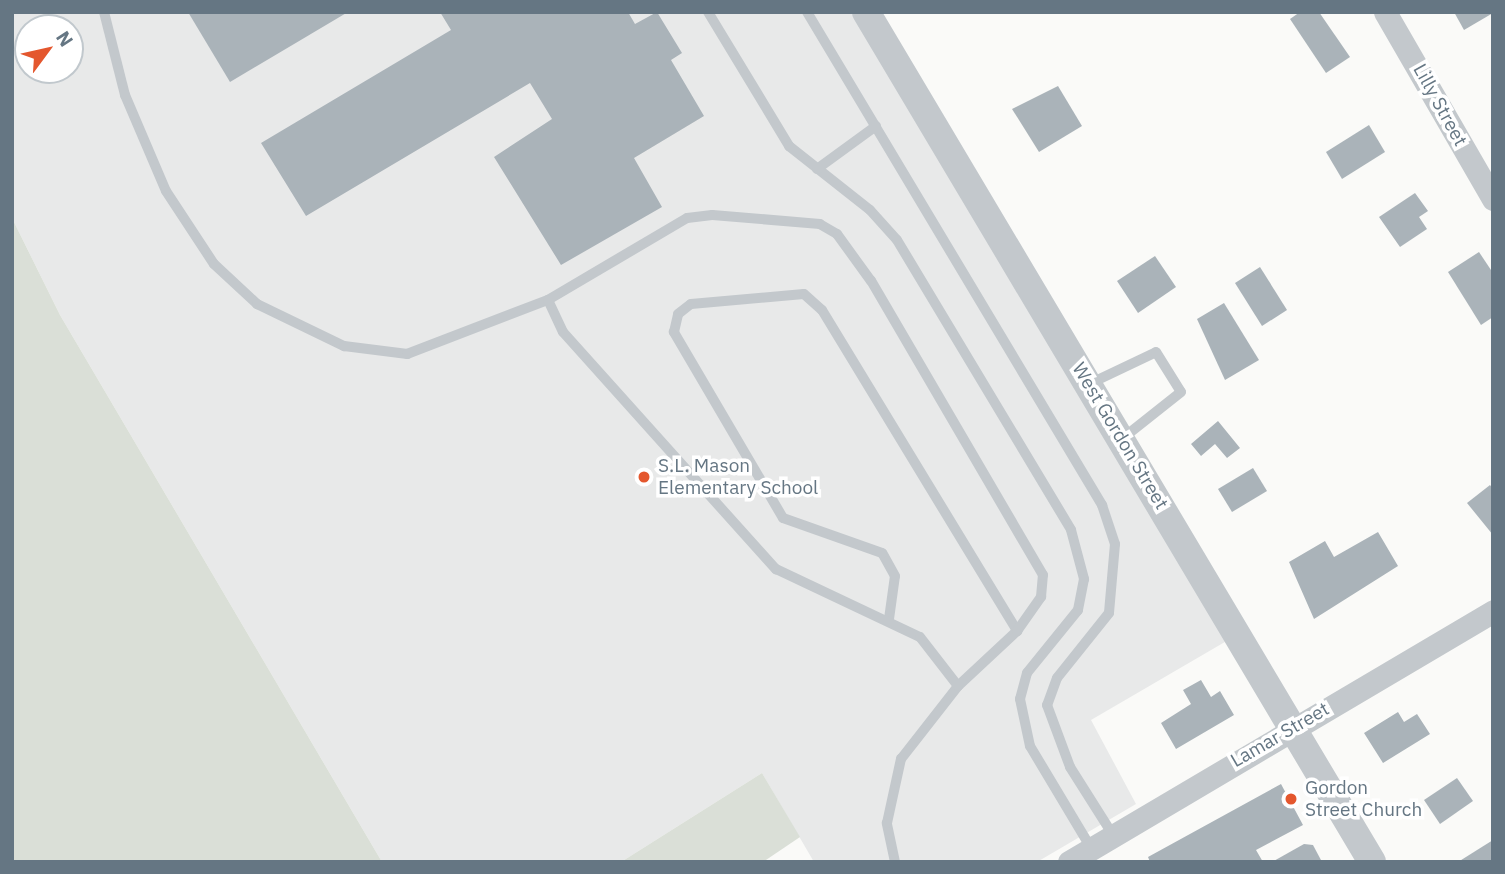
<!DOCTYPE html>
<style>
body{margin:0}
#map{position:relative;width:1505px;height:874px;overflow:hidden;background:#fafaf8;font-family:"IBM Plex Sans",sans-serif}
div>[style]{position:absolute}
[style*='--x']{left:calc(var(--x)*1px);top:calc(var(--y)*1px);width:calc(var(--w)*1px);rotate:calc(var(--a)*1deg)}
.built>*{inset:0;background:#e8e9e9}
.green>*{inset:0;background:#dadfd7}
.building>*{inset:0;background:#aab3b9}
.service>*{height:10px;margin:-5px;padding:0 5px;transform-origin:5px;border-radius:5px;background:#c3c8cc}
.minor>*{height:23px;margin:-11.5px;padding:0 11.5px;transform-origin:11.5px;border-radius:11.5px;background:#c3c8cc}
.tertiary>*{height:28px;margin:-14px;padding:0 14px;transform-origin:14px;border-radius:14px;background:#c3c8cc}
.dots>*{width:19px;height:19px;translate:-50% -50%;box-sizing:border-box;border:4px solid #fff;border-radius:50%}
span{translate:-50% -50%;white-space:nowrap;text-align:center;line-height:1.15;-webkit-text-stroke:7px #fff;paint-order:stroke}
.street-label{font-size:19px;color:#657683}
.poi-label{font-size:19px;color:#657683}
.left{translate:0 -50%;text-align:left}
.frame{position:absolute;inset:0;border:14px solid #657683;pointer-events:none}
.north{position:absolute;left:14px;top:14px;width:70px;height:70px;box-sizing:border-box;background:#fff;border:2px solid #c1c8cd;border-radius:50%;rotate:57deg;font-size:19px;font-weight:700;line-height:28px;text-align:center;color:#657683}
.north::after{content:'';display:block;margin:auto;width:24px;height:32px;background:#e4572e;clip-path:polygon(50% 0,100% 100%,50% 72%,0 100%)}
</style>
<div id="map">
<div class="built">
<i style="clip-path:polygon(evenodd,12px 12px,855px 12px,1230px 639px,1091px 720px,1136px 804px,1037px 862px,814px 862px,762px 773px,621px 862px,382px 862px,60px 315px,12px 218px,12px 12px,28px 28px,70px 28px,70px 70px,28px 70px,28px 28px)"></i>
</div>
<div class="green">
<i style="clip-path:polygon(12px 218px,60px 315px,382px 862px,12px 862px)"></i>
<i style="clip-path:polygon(762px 773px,800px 837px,763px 862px,621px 862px)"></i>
</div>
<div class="building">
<i style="clip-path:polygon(188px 12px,348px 12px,230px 82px)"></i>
<i style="clip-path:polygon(440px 12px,628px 12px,635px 24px,657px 12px,682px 53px,671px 60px,704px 116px,634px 158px,662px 207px,561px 265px,494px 157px,552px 119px,530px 83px,306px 216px,261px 143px,451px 30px)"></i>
<i style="clip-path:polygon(1300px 12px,1319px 12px,1350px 57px,1326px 73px,1290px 19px)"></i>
<i style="clip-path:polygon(1454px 12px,1493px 12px,1493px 13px,1464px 30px)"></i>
<i style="clip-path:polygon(1058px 86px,1082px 126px,1039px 152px,1012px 109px)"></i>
<i style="clip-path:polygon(1369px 125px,1385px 152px,1342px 179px,1326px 152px)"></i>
<i style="clip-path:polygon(1415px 193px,1428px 211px,1419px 217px,1427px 229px,1400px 247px,1379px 217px)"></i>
<i style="clip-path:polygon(1479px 252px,1493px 273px,1493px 317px,1481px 325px,1448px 272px)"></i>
<i style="clip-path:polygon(1155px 256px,1176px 287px,1138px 313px,1117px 281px)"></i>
<i style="clip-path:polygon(1260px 267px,1287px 310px,1262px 326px,1235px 283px)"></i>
<i style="clip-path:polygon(1224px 303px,1259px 360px,1225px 380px,1197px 319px)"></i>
<i style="clip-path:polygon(1218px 421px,1240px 448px,1227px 458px,1215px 444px,1201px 456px,1191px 444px)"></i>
<i style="clip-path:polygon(1253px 468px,1267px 491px,1232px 512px,1218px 489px)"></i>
<i style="clip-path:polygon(1490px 485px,1493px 489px,1493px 535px,1467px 503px)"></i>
<i style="clip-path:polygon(1378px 532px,1398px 566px,1314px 619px,1289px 562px,1325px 541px,1334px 557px)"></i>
<i style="clip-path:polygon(1201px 680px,1211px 697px,1220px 691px,1234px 715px,1176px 749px,1161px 723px,1191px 704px,1183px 690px)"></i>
<i style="clip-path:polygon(1398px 712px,1404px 722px,1417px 714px,1430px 734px,1383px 763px,1364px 733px)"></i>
<i style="clip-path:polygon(1457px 778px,1473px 801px,1440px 824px,1424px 800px)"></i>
<i style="clip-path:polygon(1281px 784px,1303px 825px,1256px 850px,1263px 862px,1150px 862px,1148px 857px)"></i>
<i style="clip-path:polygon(1493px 840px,1493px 862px,1458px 862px)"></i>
<i style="clip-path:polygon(1304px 844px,1313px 845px,1322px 862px,1272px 862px)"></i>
</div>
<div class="service">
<i style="--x:104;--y:12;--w:86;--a:75.8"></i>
<i style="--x:125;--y:95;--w:104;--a:66.9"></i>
<i style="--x:166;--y:191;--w:87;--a:56.7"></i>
<i style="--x:214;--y:264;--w:59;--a:42.9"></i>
<i style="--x:257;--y:304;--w:97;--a:25.8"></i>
<i style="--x:344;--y:346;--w:64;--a:7.2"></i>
<i style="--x:407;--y:354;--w:151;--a:-21"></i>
<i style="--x:708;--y:12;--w:157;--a:58.8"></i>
<i style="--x:789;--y:146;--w:103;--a:38.3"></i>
<i style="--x:870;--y:210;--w:40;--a:48"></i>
<i style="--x:897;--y:240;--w:338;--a:59"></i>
<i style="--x:1071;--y:530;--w:51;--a:75.1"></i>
<i style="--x:1084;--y:579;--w:32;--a:101"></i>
<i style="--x:1078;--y:610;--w:81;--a:129"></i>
<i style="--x:1027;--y:673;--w:27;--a:105"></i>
<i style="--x:1020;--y:699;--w:48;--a:78"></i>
<i style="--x:1030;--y:746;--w:119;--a:59.1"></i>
<i style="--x:807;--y:12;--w:575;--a:59.1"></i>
<i style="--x:1102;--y:505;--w:41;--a:71.6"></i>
<i style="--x:1115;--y:544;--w:69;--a:95"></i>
<i style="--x:1109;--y:613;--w:83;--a:128.7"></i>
<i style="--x:1057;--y:678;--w:29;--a:110"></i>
<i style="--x:1047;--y:705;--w:66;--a:69.6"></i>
<i style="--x:1070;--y:767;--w:80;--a:57.7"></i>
<i style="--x:817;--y:169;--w:73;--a:-36.1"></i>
<i style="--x:1089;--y:384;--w:74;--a:-25.5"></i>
<i style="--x:1156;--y:352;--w:47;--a:58"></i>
<i style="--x:1181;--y:392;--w:74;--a:141.6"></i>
<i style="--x:889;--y:619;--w:43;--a:-82.1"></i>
<i style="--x:895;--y:576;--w:26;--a:-119"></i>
<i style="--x:882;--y:553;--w:105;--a:-160.5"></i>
<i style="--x:783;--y:518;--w:216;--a:-120.4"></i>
<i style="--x:674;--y:332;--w:18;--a:-77"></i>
<i style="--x:678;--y:314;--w:16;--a:-38"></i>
<i style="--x:691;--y:304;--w:113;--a:-5.1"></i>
<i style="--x:804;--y:294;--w:24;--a:42"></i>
<i style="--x:822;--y:310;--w:376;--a:58.7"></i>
<i style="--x:895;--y:862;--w:40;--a:-102"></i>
<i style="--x:887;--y:823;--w:66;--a:-77.7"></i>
<i style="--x:901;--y:759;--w:93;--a:-52"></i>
<i style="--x:958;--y:686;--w:81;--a:-43"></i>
<i style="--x:1017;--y:631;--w:42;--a:-54.8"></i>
<i style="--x:1041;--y:597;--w:22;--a:-85"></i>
<i style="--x:1043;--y:575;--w:341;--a:-120.3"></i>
<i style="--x:871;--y:281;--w:58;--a:-125.9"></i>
<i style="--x:837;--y:234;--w:20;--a:-150"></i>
<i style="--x:820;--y:224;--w:108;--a:-175.2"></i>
<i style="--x:712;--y:215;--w:25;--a:173"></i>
<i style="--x:687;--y:218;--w:161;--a:149.5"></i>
<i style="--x:548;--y:300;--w:35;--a:65"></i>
<i style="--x:563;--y:332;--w:319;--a:48.1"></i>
<i style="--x:776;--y:569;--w:159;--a:25.3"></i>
<i style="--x:920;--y:637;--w:62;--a:52.2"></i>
</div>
<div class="minor">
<i style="--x:1385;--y:12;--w:216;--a:60"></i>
<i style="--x:1069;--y:862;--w:493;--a:-30.6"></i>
</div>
<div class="tertiary">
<i style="--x:866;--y:12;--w:989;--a:59.23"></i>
</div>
<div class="dots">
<i style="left:644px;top:477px;background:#e4572e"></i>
<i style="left:1291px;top:799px;background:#e4572e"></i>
</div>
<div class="street-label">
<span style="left:1440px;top:105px;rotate:61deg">Lilly Street</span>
<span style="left:1120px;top:436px;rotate:59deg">West Gordon Street</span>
<span style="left:1280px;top:735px;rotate:-30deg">Lamar Street</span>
</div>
<div class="poi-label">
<span class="left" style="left:658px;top:477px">S.L. Mason<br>Elementary School</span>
<span class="left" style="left:1305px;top:799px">Gordon<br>Street Church</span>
</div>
<div class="frame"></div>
<div class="north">N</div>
</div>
